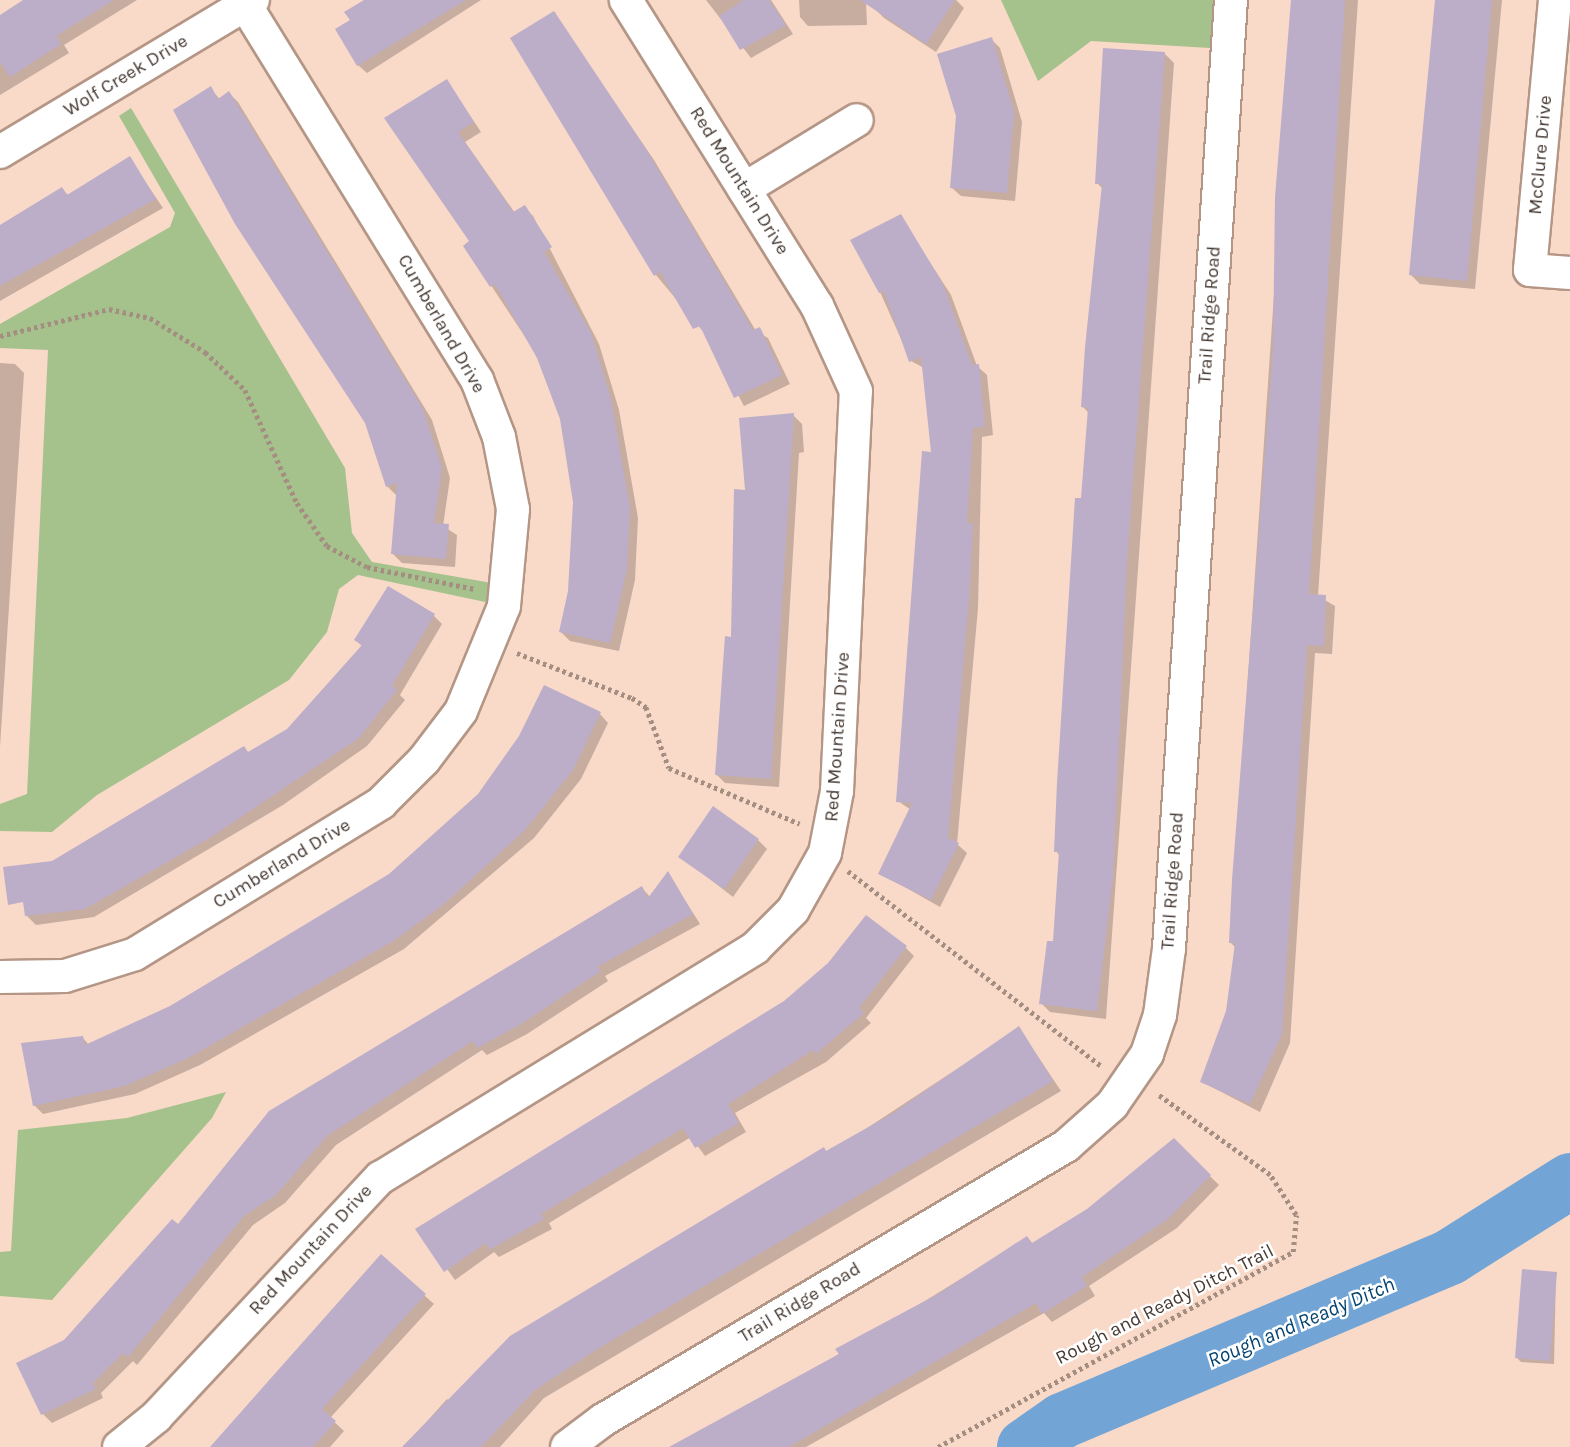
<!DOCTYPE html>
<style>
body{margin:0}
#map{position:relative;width:1570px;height:1447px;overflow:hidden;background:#f9d9c8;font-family:Karla,sans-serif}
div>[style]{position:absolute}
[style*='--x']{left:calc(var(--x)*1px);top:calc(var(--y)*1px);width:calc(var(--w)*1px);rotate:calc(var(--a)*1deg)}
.green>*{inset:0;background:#a5c28c}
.shadow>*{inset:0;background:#0003}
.river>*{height:56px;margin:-28px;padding:0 28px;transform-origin:28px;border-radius:28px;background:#72a5d5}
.building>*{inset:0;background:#bcadc9}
.path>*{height:4.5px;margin-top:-2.25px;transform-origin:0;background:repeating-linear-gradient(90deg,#a48d81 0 3.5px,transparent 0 7px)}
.roads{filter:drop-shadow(2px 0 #b49686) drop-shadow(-2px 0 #b49686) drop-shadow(0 2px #b49686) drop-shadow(0 -2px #b49686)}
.minor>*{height:32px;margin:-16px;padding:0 16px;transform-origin:16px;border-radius:16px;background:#fff}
span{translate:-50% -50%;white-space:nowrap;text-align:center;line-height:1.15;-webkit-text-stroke:5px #fff;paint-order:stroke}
.street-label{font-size:19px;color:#463a33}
.water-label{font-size:21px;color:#04436f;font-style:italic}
</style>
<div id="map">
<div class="green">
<i style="clip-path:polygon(1001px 0,1231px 0,1227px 49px,1091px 41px,1038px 81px)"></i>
<i style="clip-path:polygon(131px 108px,345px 468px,352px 533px,372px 562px,509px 586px,504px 606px,358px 575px,339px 589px,327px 632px,289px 680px,97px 795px,52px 832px,0 831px,0 804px,27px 794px,48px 350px,0 348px,0 324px,170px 227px,175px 213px,119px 116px)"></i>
<i style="clip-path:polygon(226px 1092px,212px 1118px,52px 1300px,0 1296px,0 1252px,11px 1251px,18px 1130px,127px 1118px)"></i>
</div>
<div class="shadow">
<i style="clip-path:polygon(25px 0,137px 0,64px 45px,69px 53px,0 95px,0 16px)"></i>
<i style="clip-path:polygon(368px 0,481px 0,367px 73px,358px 65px,352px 21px)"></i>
<i style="clip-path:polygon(706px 0,771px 0,793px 34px,751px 58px)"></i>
<i style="clip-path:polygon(799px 0,866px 0,867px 25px,808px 26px,800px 17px)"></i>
<i style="clip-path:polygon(881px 0,956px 0,964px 8px,936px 52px,884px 18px,875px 9px)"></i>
<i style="clip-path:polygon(1294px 0,1358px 0,1318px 596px,1335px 606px,1332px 654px,1315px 653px,1290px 1043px,1260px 1112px,1202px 1082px,1228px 1011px,1236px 948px,1230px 942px)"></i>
<i style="clip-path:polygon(1437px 0,1502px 0,1475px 289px,1420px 284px,1411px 275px)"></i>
<i style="clip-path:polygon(554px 14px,654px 160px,756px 331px,768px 338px,790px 384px,744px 406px,706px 335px,656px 275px,513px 39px)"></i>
<i style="clip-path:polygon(991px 39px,1000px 48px,1022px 122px,1015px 201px,961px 196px,952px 188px)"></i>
<i style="clip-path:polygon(1165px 54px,1174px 63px,1106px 1019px,1050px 1012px,1041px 1003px,1055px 943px,1060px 856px,1056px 851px,1089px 413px,1083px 407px,1103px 189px,1097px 183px)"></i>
<i style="clip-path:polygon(447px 81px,481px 132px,465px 142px,515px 213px,524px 207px,533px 216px,599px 344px,619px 410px,638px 518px,635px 580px,619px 651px,570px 641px,561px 632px,570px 591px,574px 502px,561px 419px,539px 358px,465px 246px,472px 242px)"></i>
<i style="clip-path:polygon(210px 89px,220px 99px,229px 93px,238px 102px,432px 420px,450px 478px,443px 526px,457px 535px,455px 567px,402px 563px,393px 554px,397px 496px,387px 486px,367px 423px)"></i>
<i style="clip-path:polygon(130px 159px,163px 208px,0 301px,0 228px,62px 189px,69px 196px)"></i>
<i style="clip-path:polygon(900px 216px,951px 295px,977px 366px,987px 375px,993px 435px,982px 437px,978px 608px,957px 844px,967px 853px,940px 907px,880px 873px,911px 810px,898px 801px,933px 454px,924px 368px,911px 361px,880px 292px)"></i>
<i style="clip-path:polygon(0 363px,15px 364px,24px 373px,0 747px)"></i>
<i style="clip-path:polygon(793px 415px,802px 424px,804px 452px,799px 453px,779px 787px,725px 783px,716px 774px,747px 492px)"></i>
<i style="clip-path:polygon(434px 616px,442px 624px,400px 695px,405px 700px,367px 746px,283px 805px,94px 917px,36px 925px,27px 916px,53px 862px,288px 730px,363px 647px,356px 640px)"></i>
<i style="clip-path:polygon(600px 714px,608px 723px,581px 779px,534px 838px,404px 949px,200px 1065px,135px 1094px,43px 1114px,34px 1105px,83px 1038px,89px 1045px,171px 1008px,390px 876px)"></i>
<i style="clip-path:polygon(758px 840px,767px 849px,733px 897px,680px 856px)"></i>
<i style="clip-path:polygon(668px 873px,700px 924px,605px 976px,608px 981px,527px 1034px,487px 1055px,482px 1050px,336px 1145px,285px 1203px,253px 1225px,137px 1365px,133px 1361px,101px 1393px,103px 1398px,52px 1423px,43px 1414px,18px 1364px,65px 1341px,178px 1226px,642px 888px,651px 898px)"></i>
<i style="clip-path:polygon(905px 947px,914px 956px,866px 1018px,871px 1023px,826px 1062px,735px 1113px,746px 1132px,705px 1156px,691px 1137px,549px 1223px,552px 1229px,499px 1257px,494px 1252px,455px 1280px,418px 1229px)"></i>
<i style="clip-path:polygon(1019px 1028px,1061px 1091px,544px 1398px,500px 1447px,404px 1447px,447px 1399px,451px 1402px)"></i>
<i style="clip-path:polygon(1174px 1141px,1219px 1185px,1177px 1228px,1089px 1286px,1095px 1296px,1052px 1322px,1044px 1313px,806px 1447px,688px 1447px,1027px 1238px,1033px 1244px,1088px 1210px)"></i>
<i style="clip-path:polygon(381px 1257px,434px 1304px,330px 1418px,344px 1431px,330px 1447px,212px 1447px)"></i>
<i style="clip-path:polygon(1556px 1273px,1554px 1364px,1521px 1362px,1517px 1358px)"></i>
</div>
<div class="river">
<i style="--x:1025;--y:1447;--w:45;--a:-35.1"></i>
<i style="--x:1062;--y:1421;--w:421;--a:-22.9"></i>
<i style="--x:1450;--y:1257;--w:142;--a:-32.3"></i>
</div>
<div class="building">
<i style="clip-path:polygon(23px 0,114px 0,56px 36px,61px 44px,10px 77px,0 62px,0 15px)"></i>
<i style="clip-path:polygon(364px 0,466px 0,357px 66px,335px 29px,350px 20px,344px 12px)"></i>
<i style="clip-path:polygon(744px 0,769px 0,786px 25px,740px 50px,719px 16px)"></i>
<i style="clip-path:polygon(860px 0,955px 0,926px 44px)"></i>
<i style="clip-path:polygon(1291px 0,1345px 0,1309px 594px,1326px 595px,1324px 646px,1307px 645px,1282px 1034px,1250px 1104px,1200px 1082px,1226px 1011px,1235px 943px,1229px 943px,1232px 880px,1273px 351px,1275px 197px)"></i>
<i style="clip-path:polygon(1435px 0,1492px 0,1467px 281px,1409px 275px)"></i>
<i style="clip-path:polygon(554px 11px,646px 149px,753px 330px,760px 327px,782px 375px,734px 398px,700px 326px,693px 329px,660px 272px,654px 276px,510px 38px)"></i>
<i style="clip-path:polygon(992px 37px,1014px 112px,1007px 193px,950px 188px,956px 116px,937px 54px)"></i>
<i style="clip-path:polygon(1103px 48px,1165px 52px,1127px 560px,1113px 876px,1097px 1011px,1039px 1004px,1047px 941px,1053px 941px,1059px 852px,1054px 852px,1057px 783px,1075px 498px,1081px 498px,1088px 408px,1081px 407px,1085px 347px,1102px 184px,1095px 184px)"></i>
<i style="clip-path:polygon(447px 79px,474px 122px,458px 132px,513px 212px,525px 205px,552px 247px,544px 252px,591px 333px,611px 399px,630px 508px,627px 570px,610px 643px,559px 632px,568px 591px,573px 502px,560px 419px,537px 358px,495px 284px,490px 287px,463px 246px,469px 241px,384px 118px)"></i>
<i style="clip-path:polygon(211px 86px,218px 99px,229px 91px,423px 409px,442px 468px,434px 523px,449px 524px,446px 559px,391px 554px,397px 483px,386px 487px,365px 423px,235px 224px,173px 110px)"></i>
<i style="clip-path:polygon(130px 156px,156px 199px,0 286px,0 225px,62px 187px,67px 195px)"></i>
<i style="clip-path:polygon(901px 214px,943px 284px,972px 365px,979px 364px,985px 427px,973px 428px,967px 523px,973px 524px,969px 599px,948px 838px,959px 843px,931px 900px,878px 874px,912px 803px,896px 802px,922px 451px,931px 452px,921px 357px,909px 362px,884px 291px,879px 293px,850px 240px)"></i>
<i style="clip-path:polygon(794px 413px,771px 779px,715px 775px,725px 636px,731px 637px,734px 489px,745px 490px,739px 418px)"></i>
<i style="clip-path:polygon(388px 586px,435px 614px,392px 686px,397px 690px,359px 738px,211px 837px,85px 909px,25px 916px,23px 902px,8px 905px,3px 867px,52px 861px,244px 746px,248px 752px,287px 729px,362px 645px,354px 640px)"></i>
<i style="clip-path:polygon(544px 685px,601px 712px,573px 770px,525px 830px,444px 904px,395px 940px,190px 1057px,125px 1086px,33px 1106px,21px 1043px,83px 1036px,85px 1045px,170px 1006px,389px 874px,478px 794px,519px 736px)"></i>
<i style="clip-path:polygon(713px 806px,759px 839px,724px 889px,678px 857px)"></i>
<i style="clip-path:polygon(668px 871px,693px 914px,597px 967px,601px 971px,518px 1026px,477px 1048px,473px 1041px,327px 1136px,276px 1195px,244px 1216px,128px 1357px,123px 1353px,93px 1383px,96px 1389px,41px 1415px,16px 1363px,64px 1340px,172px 1219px,178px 1224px,269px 1111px,642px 886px,648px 898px)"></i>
<i style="clip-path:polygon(866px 915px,907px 946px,859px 1008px,864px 1013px,816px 1054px,813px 1050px,728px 1104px,739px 1123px,695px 1148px,683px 1128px,541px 1214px,544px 1219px,489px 1250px,486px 1243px,444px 1272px,415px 1229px,784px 1001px,828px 963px)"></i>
<i style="clip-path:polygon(1019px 1026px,1053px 1081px,599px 1348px,535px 1390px,481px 1447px,402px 1447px,510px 1336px,824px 1147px,826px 1151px,895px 1112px)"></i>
<i style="clip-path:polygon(1174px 1138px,1211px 1175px,1168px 1219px,1082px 1277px,1087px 1286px,1042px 1314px,1036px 1303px,789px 1447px,669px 1447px,839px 1354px,835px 1349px,938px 1294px,1027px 1236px,1032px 1243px,1087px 1209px)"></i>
<i style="clip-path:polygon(381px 1254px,426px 1294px,322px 1409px,336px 1421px,313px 1447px,210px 1447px)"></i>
<i style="clip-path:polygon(1522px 1269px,1557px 1272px,1550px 1361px,1515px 1358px)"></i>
</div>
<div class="path">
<i style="--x:0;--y:336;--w:112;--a:-13.9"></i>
<i style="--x:109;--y:309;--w:42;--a:12.4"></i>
<i style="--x:150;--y:318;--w:65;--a:31.7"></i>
<i style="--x:205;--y:352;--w:55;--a:43.5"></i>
<i style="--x:245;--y:390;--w:124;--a:65.3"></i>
<i style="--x:297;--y:503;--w:52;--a:55.1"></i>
<i style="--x:327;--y:546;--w:45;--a:27.7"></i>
<i style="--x:367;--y:567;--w:110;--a:11.5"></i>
<i style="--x:517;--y:653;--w:123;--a:21.4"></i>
<i style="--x:632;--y:698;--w:17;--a:33"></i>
<i style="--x:646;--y:707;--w:65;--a:69.3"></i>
<i style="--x:669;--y:768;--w:142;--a:23.1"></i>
<i style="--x:848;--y:871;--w:319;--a:37.6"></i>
<i style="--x:938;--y:1447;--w:405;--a:-28.8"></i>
<i style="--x:1293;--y:1252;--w:37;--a:-85"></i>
<i style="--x:1296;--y:1215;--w:48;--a:-123"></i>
<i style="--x:1270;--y:1175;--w:139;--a:-144.4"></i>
</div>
<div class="roads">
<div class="minor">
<i style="--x:1555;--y:0;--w:271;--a:95.3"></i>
<i style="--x:1530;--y:270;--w:40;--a:4.3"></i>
<i style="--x:0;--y:152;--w:295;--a:-31"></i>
<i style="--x:744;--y:189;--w:132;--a:-31.4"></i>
<i style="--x:0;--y:977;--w:65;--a:-0.9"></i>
<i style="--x:65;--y:976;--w:73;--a:-17.4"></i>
<i style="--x:135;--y:954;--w:289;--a:-31.5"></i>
<i style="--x:381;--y:803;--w:61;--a:-45"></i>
<i style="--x:424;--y:760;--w:61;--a:-52.9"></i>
<i style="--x:461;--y:711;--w:113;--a:-67.7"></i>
<i style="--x:504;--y:606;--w:97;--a:-84.7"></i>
<i style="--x:513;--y:509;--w:73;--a:-101"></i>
<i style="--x:499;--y:437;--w:61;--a:-111.1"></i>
<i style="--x:477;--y:380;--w:441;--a:-121.7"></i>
<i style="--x:119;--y:1447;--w:48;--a:-39"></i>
<i style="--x:156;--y:1417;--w:328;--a:-46.9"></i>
<i style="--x:380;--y:1178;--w:440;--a:-31.5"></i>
<i style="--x:755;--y:948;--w:54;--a:-45"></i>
<i style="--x:793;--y:910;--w:65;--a:-60.7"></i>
<i style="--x:825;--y:853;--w:63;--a:-79"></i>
<i style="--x:837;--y:791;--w:400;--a:-87.3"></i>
<i style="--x:856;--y:391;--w:94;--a:-114.6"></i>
<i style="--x:817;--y:306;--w:361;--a:-122"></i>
<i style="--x:567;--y:1447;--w:45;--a:-36.9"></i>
<i style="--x:603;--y:1420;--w:538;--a:-30.62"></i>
<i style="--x:1066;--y:1146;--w:62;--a:-41.7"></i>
<i style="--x:1112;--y:1105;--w:62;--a:-55.5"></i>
<i style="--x:1147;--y:1054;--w:41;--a:-71.6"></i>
<i style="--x:1160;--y:1015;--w:68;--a:-82.3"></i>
<i style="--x:1169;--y:948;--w:950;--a:-86.26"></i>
</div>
</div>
<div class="street-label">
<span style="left:126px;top:76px;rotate:-31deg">Wolf Creek Drive</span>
<span style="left:1541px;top:155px;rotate:-85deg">McClure Drive</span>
<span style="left:739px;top:181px;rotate:58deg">Red Mountain Drive</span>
<span style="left:1210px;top:315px;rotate:-86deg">Trail Ridge Road</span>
<span style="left:441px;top:324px;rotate:60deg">Cumberland Drive</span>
<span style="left:838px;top:737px;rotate:-86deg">Red Mountain Drive</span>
<span style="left:282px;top:864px;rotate:-31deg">Cumberland Drive</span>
<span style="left:1173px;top:881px;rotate:-86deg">Trail Ridge Road</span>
<span style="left:311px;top:1250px;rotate:-47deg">Red Mountain Drive</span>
<span style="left:800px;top:1303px;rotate:-31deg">Trail Ridge Road</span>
<span style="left:1165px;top:1305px;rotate:-27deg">Rough and Ready Ditch Trail</span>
</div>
<div class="water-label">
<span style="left:1301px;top:1322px;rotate:-23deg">Rough and Ready Ditch</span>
</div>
</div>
